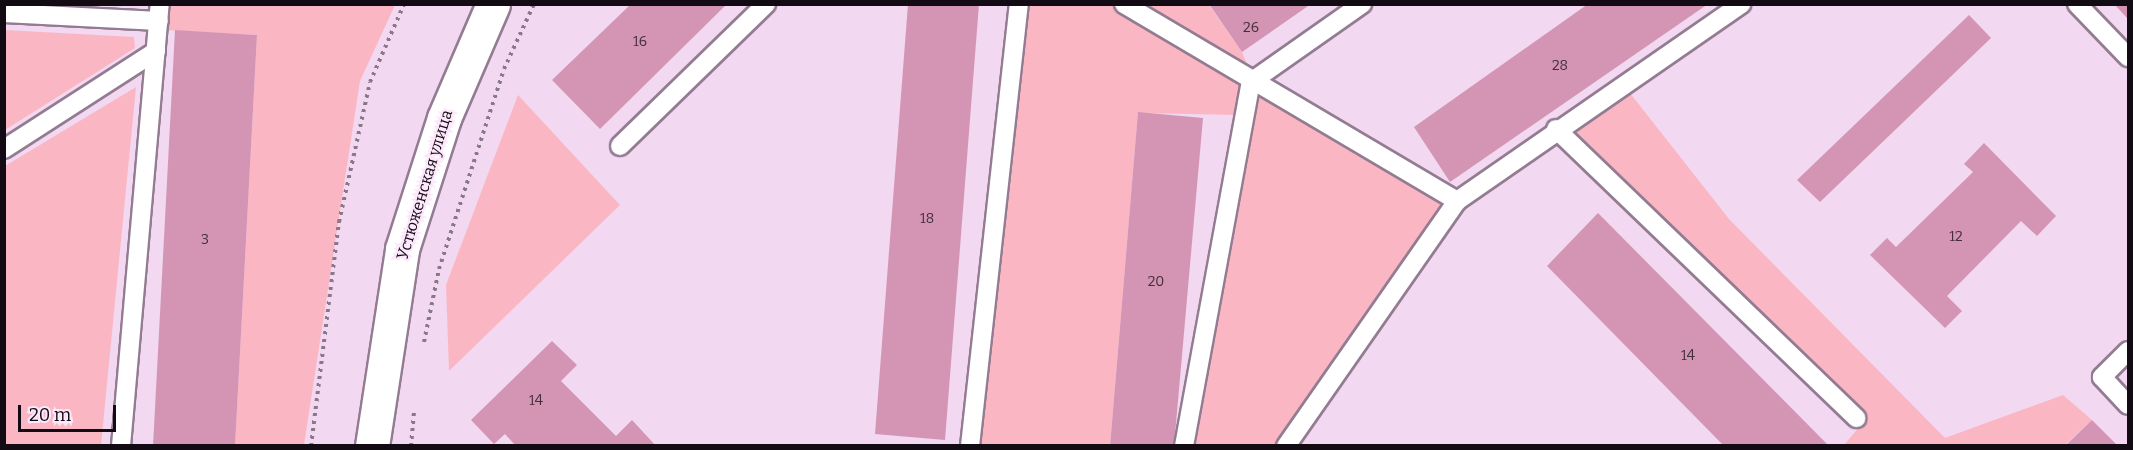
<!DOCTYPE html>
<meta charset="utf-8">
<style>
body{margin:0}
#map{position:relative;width:2133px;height:450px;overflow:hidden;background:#f2d8f0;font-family:Bitter,serif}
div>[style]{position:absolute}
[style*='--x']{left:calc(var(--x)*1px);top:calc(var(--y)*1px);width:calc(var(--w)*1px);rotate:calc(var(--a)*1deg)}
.green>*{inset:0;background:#fab7c3}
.building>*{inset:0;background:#d495b5}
.path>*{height:4px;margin-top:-2px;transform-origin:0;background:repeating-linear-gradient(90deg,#897888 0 3px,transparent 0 7.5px)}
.roads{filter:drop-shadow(2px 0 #937c92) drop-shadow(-2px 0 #937c92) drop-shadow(0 2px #937c92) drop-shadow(0 -2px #937c92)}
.service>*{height:18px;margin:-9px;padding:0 9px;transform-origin:9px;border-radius:9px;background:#fff}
.minor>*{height:33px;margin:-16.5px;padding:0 16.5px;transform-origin:16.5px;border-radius:16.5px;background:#fff}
span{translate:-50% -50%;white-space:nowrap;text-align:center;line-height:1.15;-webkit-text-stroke:4.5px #fce7fb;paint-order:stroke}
.number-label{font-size:14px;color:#432e3c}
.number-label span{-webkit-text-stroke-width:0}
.street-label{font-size:16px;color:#130b13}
.frame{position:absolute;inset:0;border:6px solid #130b13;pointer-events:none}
.scale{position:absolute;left:18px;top:405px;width:98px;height:27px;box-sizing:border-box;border:3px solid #130b13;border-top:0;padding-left:8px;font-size:18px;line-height:21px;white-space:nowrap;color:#130b13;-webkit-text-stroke:4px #fce7fb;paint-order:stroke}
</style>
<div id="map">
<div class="green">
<i style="clip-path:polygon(167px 5px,395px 5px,360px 81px,304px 445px,235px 445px,257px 35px,165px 30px)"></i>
<i style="clip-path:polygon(1025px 5px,1209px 5px,1242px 52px,1251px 75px,1240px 115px,1138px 113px,1110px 445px,979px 446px)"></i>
<i style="clip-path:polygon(5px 30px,134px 37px,135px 48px,5px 130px)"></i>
<i style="clip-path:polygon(136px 87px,101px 445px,5px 445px,5px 166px)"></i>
<i style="clip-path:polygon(1626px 88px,1729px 219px,1945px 438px,2063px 395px,2092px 420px,2065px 445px,1844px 445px,1865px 420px,1565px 129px)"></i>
<i style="clip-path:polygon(1254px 90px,1448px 202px,1278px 445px,1191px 446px)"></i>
<i style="clip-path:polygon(518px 95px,620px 205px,449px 371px,446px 285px)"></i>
</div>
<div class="building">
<i style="clip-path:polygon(631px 4px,727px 4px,600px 129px,552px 80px)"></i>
<i style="clip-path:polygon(908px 4px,979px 4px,945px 440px,875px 434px)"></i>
<i style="clip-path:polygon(1209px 4px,1311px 4px,1242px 52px)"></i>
<i style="clip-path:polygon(1588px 4px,1708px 4px,1450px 182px,1414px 127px)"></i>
<i style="clip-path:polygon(2114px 4px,2128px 4px,2128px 19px)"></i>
<i style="clip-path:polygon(1969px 15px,1991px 38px,1820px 202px,1797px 180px)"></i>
<i style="clip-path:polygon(175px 30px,257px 35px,235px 446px,153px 446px)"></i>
<i style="clip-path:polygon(1138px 112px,1203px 118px,1174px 446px,1110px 446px)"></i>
<i style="clip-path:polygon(1984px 143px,2056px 216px,2037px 236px,2021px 221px,1947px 296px,1962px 311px,1945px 328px,1870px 255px,1887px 238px,1896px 247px,1973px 172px,1964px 164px)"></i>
<i style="clip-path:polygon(1598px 213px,1829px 446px,1724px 446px,1547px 266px)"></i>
<i style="clip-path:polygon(552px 341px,577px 365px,561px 381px,616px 436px,632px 420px,656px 446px,516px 446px,505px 434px,494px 444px,471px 420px)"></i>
<i style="clip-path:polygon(2092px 420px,2118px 446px,2065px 446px)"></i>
</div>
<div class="path">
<i style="--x:424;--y:342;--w:75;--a:-78.4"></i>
<i style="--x:439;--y:269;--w:210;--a:-72"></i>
<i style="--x:504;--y:69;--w:72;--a:-65.2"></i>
<i style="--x:311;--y:446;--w:226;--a:-82.9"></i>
<i style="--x:339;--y:222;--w:143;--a:-77.5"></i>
<i style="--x:370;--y:82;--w:85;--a:-66.4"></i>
<i style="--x:411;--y:446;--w:37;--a:-85"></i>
</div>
<div class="roads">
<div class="service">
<i style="--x:1124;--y:4;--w:387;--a:30.6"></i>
<i style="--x:1457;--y:201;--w:299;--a:124.9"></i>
<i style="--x:2077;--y:4;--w:74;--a:46.1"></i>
<i style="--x:4;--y:13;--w:155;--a:3"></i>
<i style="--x:1556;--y:129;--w:417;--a:43.9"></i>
<i style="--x:620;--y:146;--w:204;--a:-44.2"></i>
<i style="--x:4;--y:149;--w:181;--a:-32.8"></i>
<i style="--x:1457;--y:201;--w:346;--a:-34.7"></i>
<i style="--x:2128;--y:351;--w:37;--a:135"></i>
<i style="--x:2102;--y:377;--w:38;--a:47"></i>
<i style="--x:121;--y:446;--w:444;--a:-85"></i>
<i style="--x:970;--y:446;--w:445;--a:-83.7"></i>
<i style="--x:1184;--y:446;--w:370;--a:-79.6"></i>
<i style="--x:1251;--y:82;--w:136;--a:-35.1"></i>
</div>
<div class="minor">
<i style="--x:372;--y:446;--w:199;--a:-81.3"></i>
<i style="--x:402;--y:249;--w:138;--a:-72.2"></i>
<i style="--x:444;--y:118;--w:124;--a:-66.7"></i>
</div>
</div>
<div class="number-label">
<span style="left:1251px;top:28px">26</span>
<span style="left:640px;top:42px">16</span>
<span style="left:1560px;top:66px">28</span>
<span style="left:927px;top:219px">18</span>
<span style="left:1956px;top:237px">12</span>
<span style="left:205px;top:240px">3</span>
<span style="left:1156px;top:282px">20</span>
<span style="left:1688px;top:356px">14</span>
<span style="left:536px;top:401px">14</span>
</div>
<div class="street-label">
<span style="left:425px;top:185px;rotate:-73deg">Устюженская улица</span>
</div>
<div class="frame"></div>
<div class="scale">20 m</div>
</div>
